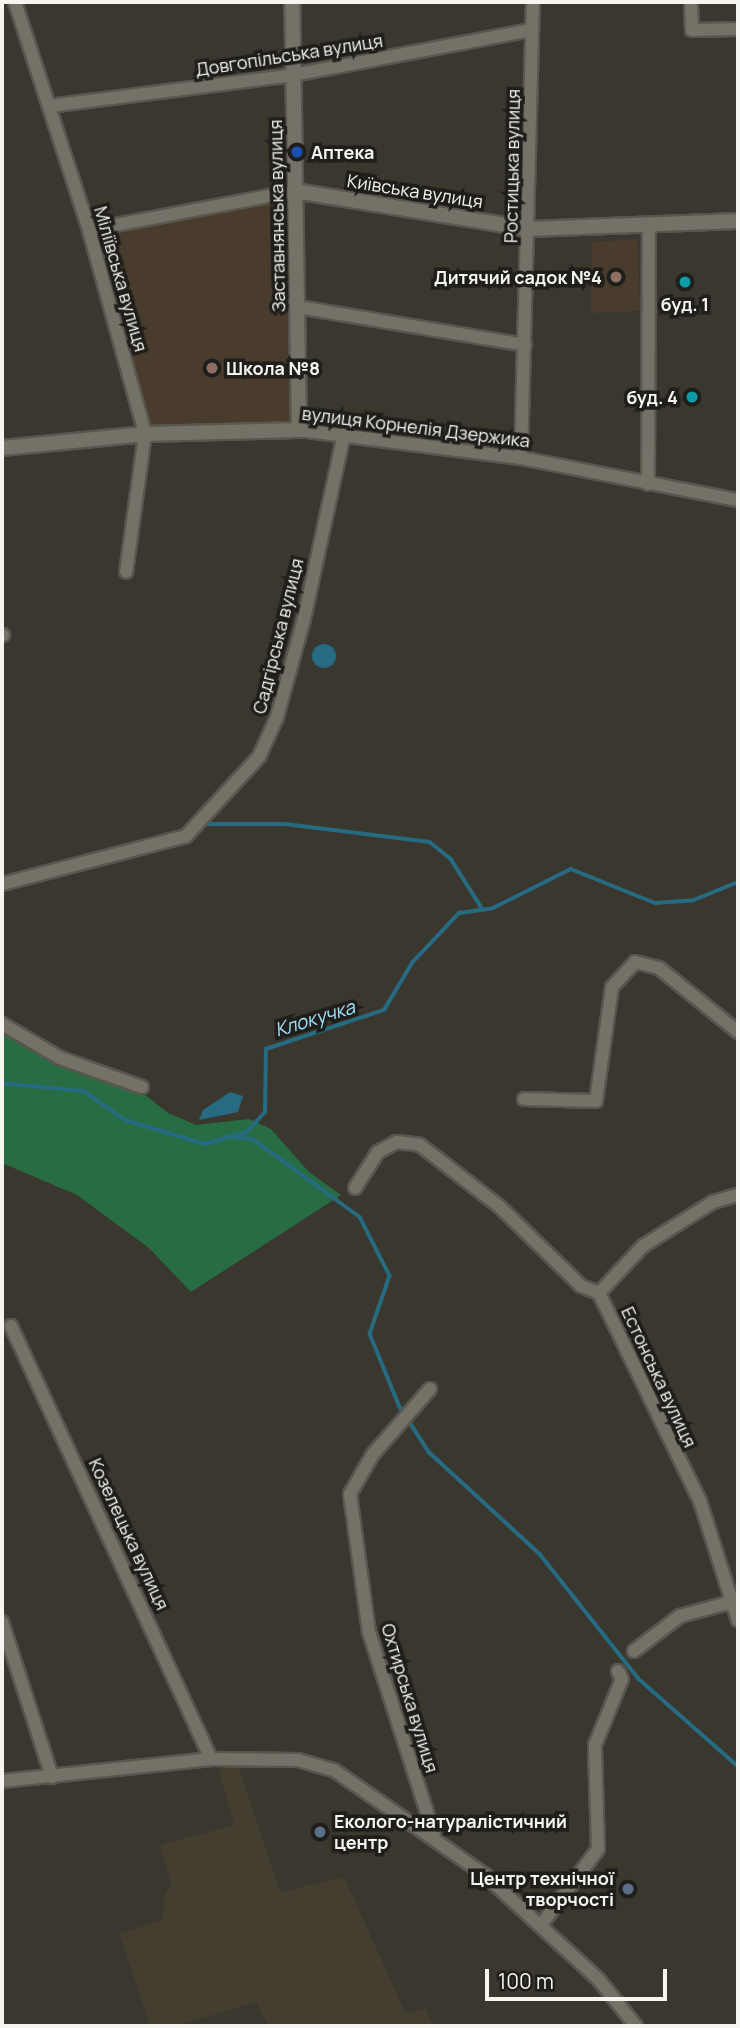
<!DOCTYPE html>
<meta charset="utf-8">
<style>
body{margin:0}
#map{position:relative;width:740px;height:2028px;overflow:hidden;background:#39372e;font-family:Manrope,sans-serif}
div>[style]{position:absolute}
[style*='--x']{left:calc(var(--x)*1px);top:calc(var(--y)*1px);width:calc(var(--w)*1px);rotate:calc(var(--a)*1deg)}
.built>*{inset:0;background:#433e2f}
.education>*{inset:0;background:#493c2d}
.forest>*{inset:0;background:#286c44}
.water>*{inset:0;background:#276b82}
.round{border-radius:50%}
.stream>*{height:3.5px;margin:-1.75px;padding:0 1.75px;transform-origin:1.75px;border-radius:1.75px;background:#276b82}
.roads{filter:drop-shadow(2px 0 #58564e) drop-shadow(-2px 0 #58564e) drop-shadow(0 2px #58564e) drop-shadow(0 -2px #58564e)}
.minor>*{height:12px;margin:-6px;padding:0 6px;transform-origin:6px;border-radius:6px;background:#747167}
.tertiary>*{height:14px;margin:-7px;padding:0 7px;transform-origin:7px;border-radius:7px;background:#747167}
.dots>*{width:19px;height:19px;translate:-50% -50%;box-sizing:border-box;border:4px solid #1f1e1a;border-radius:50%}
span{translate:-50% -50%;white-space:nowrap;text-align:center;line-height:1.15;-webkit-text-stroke:7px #1f1e1a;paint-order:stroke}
.street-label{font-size:18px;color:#f7f5ef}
.poi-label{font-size:18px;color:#f7f5ef;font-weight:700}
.left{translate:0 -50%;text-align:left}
.right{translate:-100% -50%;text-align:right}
.water-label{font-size:19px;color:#a1e3fd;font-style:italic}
.frame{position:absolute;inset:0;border:4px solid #f7f5ef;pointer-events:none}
.scale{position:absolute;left:485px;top:1969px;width:182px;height:32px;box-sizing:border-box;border:4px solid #f7f5ef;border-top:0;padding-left:9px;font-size:21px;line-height:24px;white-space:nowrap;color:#f7f5ef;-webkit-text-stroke:5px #1f1e1a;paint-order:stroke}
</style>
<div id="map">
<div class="built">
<i style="clip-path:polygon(217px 1763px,237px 1763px,280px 1892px,344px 1877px,406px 2014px,425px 2008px,433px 2026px,268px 2026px,256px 2002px,177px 2026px,150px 2026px,119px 1934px,162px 1920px,165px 1893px,172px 1887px,160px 1845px,234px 1825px)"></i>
</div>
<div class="education">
<i style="clip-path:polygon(294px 191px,297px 430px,146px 433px,90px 230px)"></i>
<i style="clip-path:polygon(638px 239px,640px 311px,591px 313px,592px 242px)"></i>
</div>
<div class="forest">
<i style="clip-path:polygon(2px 1023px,28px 1042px,145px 1086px,144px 1094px,168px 1113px,196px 1125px,249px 1119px,271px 1129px,309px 1172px,341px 1195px,191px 1292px,149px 1248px,77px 1195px,2px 1163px)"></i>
</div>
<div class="water">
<i class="round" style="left:312px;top:644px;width:24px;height:24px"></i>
<i style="clip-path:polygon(230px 1092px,243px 1096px,238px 1112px,199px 1120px,203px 1110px)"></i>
</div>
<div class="stream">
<i style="--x:208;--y:824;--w:77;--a:0"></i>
<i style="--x:285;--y:824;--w:146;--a:7.1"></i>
<i style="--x:430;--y:842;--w:27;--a:39"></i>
<i style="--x:451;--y:859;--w:58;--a:57.7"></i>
<i style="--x:2;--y:1083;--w:82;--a:5.6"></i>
<i style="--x:84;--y:1091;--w:50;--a:35.3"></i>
<i style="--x:125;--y:1120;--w:84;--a:16.7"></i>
<i style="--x:205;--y:1144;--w:44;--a:-15.9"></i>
<i style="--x:247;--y:1132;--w:27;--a:-48"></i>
<i style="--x:265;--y:1112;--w:63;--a:-89.1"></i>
<i style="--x:266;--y:1049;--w:124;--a:-18.3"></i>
<i style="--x:384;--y:1010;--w:55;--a:-59.2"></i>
<i style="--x:412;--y:963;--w:69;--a:-46.8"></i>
<i style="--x:459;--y:913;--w:34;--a:-8"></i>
<i style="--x:493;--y:908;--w:87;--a:-26.6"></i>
<i style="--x:571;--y:869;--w:91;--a:22"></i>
<i style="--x:655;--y:903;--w:39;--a:-4"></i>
<i style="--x:694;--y:900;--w:48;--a:-22.2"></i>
<i style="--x:227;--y:1136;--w:27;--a:8"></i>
<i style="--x:254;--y:1140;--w:131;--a:36"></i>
<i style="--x:360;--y:1217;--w:66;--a:63"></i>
<i style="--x:390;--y:1276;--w:61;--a:109"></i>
<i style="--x:370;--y:1334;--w:79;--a:67.7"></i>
<i style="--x:400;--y:1407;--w:54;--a:57.2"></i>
<i style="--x:429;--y:1452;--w:151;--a:42.6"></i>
<i style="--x:540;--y:1554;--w:159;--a:51.6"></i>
<i style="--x:639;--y:1679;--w:132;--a:41.3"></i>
</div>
<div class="roads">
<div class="minor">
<i style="--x:15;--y:2;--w:240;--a:72"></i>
<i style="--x:89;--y:230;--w:212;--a:74.6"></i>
<i style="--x:145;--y:434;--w:139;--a:97.8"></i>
<i style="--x:691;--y:2;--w:28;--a:88"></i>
<i style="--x:692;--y:30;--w:46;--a:-1.2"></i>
<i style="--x:49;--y:106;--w:246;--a:-7.2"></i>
<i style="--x:293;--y:75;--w:243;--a:-10.7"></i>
<i style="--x:89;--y:230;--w:210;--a:-10.7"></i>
<i style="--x:298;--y:307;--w:230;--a:9.5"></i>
<i style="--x:299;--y:430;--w:224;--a:7.2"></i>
<i style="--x:521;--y:458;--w:221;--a:11"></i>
<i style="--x:521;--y:458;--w:456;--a:-88.5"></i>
<i style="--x:648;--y:484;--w:259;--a:-89.8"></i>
<i style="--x:2;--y:635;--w:1;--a:0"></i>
<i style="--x:2;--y:884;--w:190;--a:-14.6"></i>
<i style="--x:186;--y:836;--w:108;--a:-47.3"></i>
<i style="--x:259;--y:757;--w:44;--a:-65.8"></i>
<i style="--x:277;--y:717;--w:102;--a:-74.6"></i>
<i style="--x:304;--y:619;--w:189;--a:-77.8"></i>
<i style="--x:2;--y:1024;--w:67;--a:30.4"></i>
<i style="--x:60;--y:1058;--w:87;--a:19.5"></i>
<i style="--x:524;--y:1099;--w:72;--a:1.6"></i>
<i style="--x:596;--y:1101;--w:115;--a:-82"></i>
<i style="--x:612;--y:987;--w:34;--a:-47"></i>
<i style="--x:635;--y:962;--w:25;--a:14"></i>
<i style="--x:659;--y:968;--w:102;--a:39"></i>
<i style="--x:355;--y:1188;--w:43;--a:-57.4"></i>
<i style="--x:378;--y:1152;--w:21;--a:-28"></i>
<i style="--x:397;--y:1142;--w:23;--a:7"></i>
<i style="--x:420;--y:1145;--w:100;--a:37.7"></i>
<i style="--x:499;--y:1206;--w:115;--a:44.3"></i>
<i style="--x:581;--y:1286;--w:19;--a:21"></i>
<i style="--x:599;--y:1293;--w:231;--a:64.1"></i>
<i style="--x:700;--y:1501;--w:125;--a:72.3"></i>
<i style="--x:599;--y:1293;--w:64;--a:-46.9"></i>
<i style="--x:643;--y:1246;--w:83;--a:-32.2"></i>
<i style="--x:713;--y:1202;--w:26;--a:-16"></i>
<i style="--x:11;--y:1326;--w:477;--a:65.2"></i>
<i style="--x:430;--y:1389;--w:86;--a:131.2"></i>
<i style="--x:373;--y:1454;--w:46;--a:119.9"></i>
<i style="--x:350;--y:1494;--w:139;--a:82.2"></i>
<i style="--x:369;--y:1632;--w:212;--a:72.2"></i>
<i style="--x:2;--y:1622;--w:163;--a:72.1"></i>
<i style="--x:634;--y:1651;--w:58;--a:-37.3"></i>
<i style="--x:680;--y:1616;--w:50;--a:-15.2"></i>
<i style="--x:2;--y:1781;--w:210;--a:-6"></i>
<i style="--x:211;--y:1759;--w:87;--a:0.7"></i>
<i style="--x:298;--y:1760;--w:37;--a:16"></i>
<i style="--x:334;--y:1770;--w:184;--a:34.8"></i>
<i style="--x:485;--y:1875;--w:155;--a:42.6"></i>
<i style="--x:599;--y:1980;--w:59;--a:51.2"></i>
<i style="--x:541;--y:1925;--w:95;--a:-53.1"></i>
<i style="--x:598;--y:1849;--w:104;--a:-91.7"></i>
<i style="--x:595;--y:1745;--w:71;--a:-67.8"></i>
<i style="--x:622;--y:1679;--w:9;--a:-117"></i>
</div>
<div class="tertiary">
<i style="--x:295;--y:191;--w:237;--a:9.2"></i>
<i style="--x:529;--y:229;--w:209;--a:-2.2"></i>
<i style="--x:2;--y:448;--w:144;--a:-5.6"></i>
<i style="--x:145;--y:434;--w:154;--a:-1.5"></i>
<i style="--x:299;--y:430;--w:428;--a:-90.9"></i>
</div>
</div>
<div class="dots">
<i style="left:297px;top:152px;background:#1a4fb4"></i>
<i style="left:616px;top:277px;background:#8d6e63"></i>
<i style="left:685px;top:282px;background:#0f9aa8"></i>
<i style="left:212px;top:368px;background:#8d6e63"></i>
<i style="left:692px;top:397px;background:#0f9aa8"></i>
<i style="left:320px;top:1832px;background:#5c6f8a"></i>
<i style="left:628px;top:1889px;background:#5c6f8a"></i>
</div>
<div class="street-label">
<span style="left:289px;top:55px;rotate:-9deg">Довгопільська вулиця</span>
<span style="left:512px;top:166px;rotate:-89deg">Ростицька вулиця</span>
<span style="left:415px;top:191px;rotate:9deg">Київська вулиця</span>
<span style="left:277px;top:216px;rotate:-91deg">Заставнянська вулиця</span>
<span style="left:121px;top:279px;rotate:74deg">Міліївська вулиця</span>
<span style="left:416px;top:427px;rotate:7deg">вулиця Корнелія Дзержика</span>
<span style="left:278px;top:636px;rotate:-76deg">Садгірська вулиця</span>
<span style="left:659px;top:1377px;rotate:65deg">Естонська вулиця</span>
<span style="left:129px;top:1534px;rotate:65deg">Козелецька вулиця</span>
<span style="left:410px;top:1698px;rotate:73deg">Охтирська вулиця</span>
</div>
<div class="poi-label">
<span class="left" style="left:311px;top:152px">Аптека</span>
<span class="right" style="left:602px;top:277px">Дитячий садок №4</span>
<span style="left:685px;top:304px">буд. 1</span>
<span class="left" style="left:226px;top:368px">Школа №8</span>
<span class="right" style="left:678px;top:397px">буд. 4</span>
<span class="left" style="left:334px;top:1832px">Еколого-натуралістичний<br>центр</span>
<span class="right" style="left:614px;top:1889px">Центр технічної<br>творчості</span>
</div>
<div class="water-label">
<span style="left:315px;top:1019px;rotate:-17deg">Клокучка</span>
</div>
<div class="frame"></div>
<div class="scale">100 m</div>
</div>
